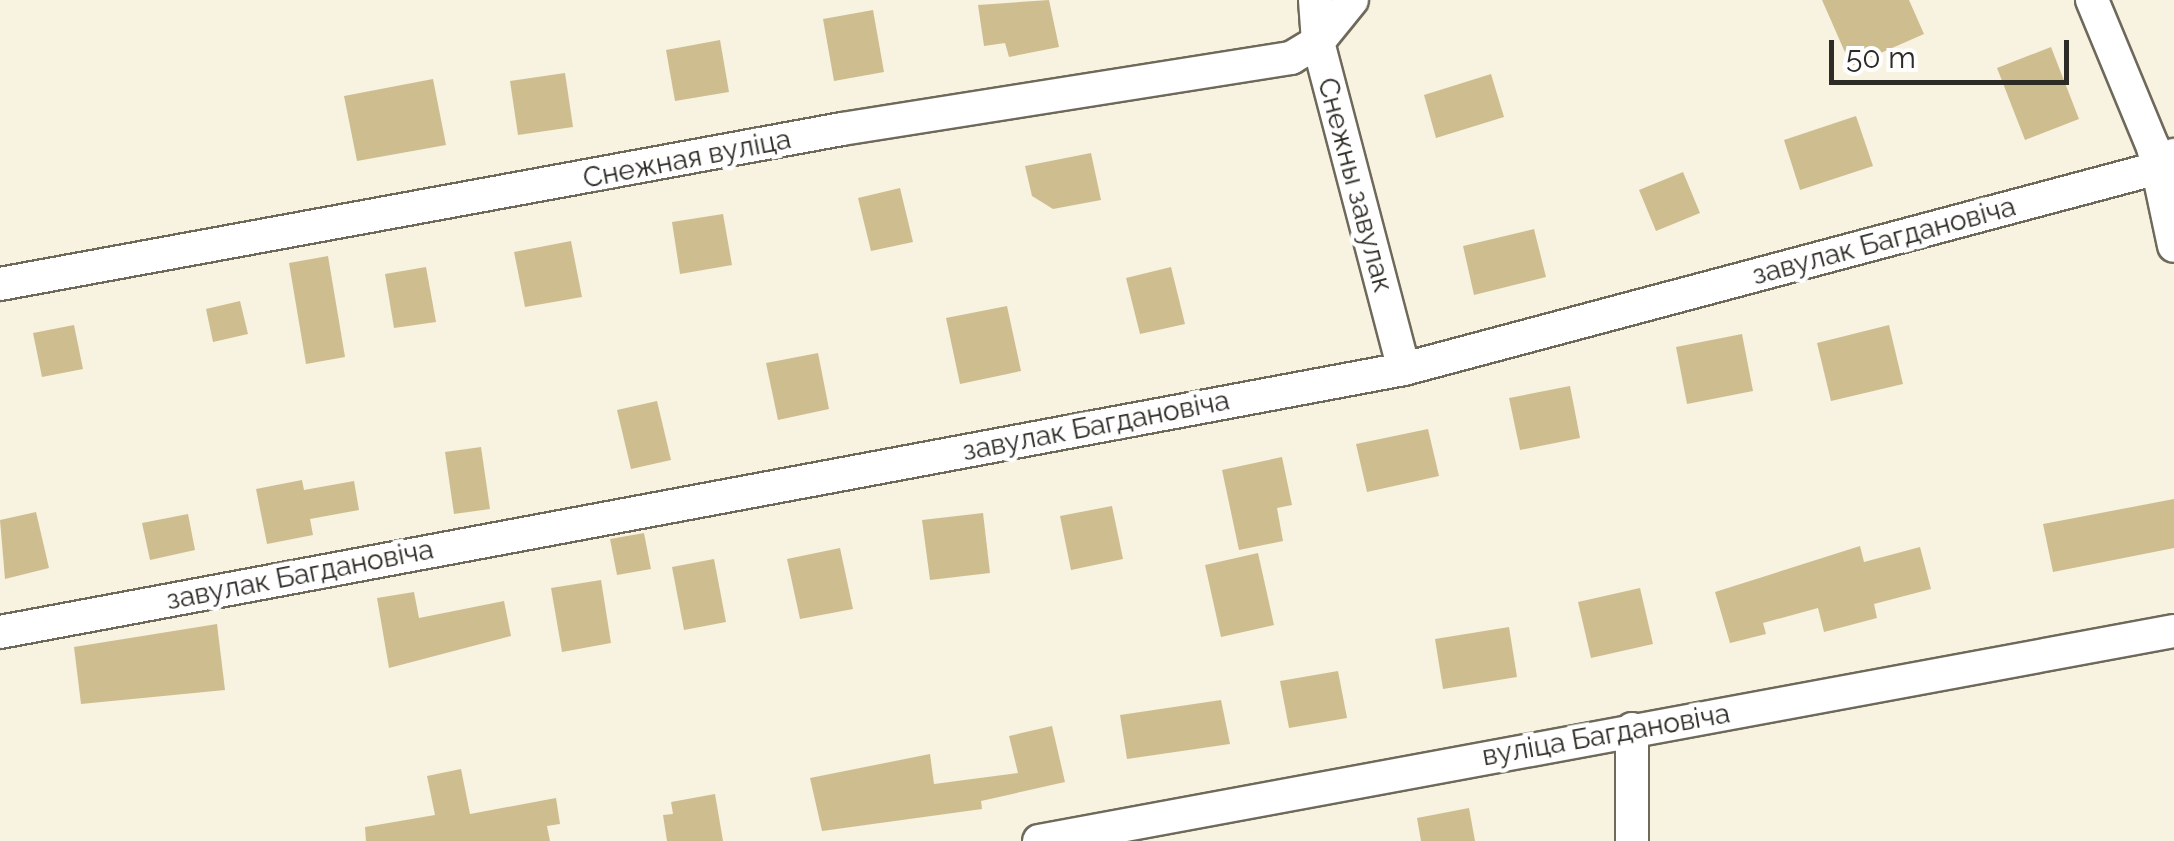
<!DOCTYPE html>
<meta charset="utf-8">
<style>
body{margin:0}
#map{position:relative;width:2174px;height:841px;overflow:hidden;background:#f8f2e1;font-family:Raleway,sans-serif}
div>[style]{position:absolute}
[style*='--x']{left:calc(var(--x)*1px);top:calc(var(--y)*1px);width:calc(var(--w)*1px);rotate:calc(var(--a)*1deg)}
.building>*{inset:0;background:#cebe8f}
.roads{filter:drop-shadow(2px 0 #6e695b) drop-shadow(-2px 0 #6e695b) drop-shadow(0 2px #6e695b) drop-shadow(0 -2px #6e695b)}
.minor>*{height:32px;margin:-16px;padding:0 16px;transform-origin:16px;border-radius:16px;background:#fff}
span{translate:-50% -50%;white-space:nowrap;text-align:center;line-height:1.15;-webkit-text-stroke:9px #fff;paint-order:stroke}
.street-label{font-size:28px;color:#2d2b25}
.scale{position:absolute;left:1829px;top:40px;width:240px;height:45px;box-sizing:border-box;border:5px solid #2d2b25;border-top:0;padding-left:12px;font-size:30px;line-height:35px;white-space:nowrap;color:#2d2b25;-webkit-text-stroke:8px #fff;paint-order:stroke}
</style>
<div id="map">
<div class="building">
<i style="clip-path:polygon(1049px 0,1059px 47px,1009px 57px,1005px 43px,984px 46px,978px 5px)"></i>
<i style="clip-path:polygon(1822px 0,1909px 0,1924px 34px,1851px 66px)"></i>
<i style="clip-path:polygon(873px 10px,884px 72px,834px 81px,823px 19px)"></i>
<i style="clip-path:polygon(720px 40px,729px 92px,675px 101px,666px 50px)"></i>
<i style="clip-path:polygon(2051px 47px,2079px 119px,2025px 140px,1997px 68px)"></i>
<i style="clip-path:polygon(565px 73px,573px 127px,518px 135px,510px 81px)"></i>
<i style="clip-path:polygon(1491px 74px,1504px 117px,1436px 138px,1424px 95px)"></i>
<i style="clip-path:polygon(433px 79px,446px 145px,357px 161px,344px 96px)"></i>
<i style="clip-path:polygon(1856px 116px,1873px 166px,1800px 190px,1784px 140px)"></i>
<i style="clip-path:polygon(1091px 153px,1101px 200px,1053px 209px,1032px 196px,1025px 166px)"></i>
<i style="clip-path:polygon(1683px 172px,1700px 213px,1656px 231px,1639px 190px)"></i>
<i style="clip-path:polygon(900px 188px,913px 242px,871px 251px,858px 198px)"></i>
<i style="clip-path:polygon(723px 214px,732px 265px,680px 274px,672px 222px)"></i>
<i style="clip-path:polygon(1534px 229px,1546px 277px,1474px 295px,1463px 246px)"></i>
<i style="clip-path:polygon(571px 241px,582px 297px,525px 307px,514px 252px)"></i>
<i style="clip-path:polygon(328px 256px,345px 357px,306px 364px,289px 263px)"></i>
<i style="clip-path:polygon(426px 267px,436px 322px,394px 328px,385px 274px)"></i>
<i style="clip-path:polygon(1171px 267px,1185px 324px,1140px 334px,1126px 278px)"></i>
<i style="clip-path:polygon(240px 301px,248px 334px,213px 342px,206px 309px)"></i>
<i style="clip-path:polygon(1007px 306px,1021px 371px,960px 384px,946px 318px)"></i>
<i style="clip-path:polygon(74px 325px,83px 369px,42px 377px,33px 333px)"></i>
<i style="clip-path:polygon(1889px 325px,1903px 384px,1831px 401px,1817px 343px)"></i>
<i style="clip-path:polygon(1742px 334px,1753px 391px,1687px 404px,1676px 347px)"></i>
<i style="clip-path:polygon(818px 353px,829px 409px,778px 420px,766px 363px)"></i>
<i style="clip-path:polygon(1570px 386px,1580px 438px,1520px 450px,1509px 398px)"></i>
<i style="clip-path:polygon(657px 401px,671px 460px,631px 469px,617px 410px)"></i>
<i style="clip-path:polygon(1428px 429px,1439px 476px,1367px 492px,1356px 444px)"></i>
<i style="clip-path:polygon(481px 447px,490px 509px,454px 514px,445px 452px)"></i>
<i style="clip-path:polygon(1282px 457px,1292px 505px,1277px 508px,1283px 541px,1239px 550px,1222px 470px)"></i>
<i style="clip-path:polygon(302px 480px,304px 490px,354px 481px,359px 510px,310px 519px,313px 535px,267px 544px,256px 489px)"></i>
<i style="clip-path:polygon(2174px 499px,2174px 548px,2053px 572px,2043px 524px)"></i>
<i style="clip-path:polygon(1112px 506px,1123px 559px,1071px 570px,1060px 516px)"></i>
<i style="clip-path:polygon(36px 512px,49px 568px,5px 579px,0 520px)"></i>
<i style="clip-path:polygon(983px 513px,990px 573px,930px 580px,922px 520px)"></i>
<i style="clip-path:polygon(188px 514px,195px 550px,150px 560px,142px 523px)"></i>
<i style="clip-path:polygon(644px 533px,651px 569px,617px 575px,610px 539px)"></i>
<i style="clip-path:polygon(1860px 546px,1864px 562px,1920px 547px,1931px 589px,1874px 604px,1877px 618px,1824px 632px,1818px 608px,1763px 623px,1766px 634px,1730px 643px,1715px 592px)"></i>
<i style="clip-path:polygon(840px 548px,853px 609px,800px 619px,787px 559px)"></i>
<i style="clip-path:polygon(1258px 553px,1274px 625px,1221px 637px,1205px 565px)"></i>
<i style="clip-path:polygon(714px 559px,726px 622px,684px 630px,672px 567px)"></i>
<i style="clip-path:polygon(601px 580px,611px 643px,562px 652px,551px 588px)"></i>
<i style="clip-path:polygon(1640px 588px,1653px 644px,1591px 658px,1578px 602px)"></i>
<i style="clip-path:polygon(414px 592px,419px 618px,504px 601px,511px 636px,389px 668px,377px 598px)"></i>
<i style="clip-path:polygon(217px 624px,225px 690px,81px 704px,74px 647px)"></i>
<i style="clip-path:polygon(1509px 627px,1517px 677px,1443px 689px,1435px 639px)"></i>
<i style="clip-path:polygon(1338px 671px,1347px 718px,1289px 728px,1280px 681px)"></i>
<i style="clip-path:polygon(1221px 700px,1230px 744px,1127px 759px,1120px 715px)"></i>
<i style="clip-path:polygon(1052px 726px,1065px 782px,981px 801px,982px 809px,822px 831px,810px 778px,930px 754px,934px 784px,1018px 773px,1009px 736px)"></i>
<i style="clip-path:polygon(461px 769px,470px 814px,556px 798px,560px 824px,547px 826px,550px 841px,366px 841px,365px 827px,435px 815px,427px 776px)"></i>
<i style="clip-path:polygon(715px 794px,723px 841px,667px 841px,663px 815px,673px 814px,671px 802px)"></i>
<i style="clip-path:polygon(1469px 808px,1475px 841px,1421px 841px,1417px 818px)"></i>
</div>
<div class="roads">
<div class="minor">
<i style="--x:1315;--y:0;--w:42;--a:85.9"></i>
<i style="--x:1318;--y:42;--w:338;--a:75.3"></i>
<i style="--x:2092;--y:0;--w:159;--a:67.5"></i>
<i style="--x:2153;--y:147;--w:101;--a:78"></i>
<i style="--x:0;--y:284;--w:856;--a:-10.43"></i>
<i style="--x:842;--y:129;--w:455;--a:-9"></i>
<i style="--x:1291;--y:58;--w:31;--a:-31"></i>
<i style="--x:1318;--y:42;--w:54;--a:-51"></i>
<i style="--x:0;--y:632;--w:1428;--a:-10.61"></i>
<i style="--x:1404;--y:369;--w:780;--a:-14.93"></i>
<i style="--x:2158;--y:168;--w:21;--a:-39"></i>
<i style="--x:1632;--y:729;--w:112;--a:90"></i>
<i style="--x:1039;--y:841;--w:1154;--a:-10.48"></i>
</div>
</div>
<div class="street-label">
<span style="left:687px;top:159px;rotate:-11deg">Снежная вуліца</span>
<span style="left:1355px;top:185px;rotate:75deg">Снежны завулак</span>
<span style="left:1884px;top:241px;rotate:-15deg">завулак Багдановіча</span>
<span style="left:1096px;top:426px;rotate:-11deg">завулак Багдановіча</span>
<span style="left:300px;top:575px;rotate:-11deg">завулак Багдановіча</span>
<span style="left:1606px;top:735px;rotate:-10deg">вуліца Багдановіча</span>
</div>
<div class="scale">50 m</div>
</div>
